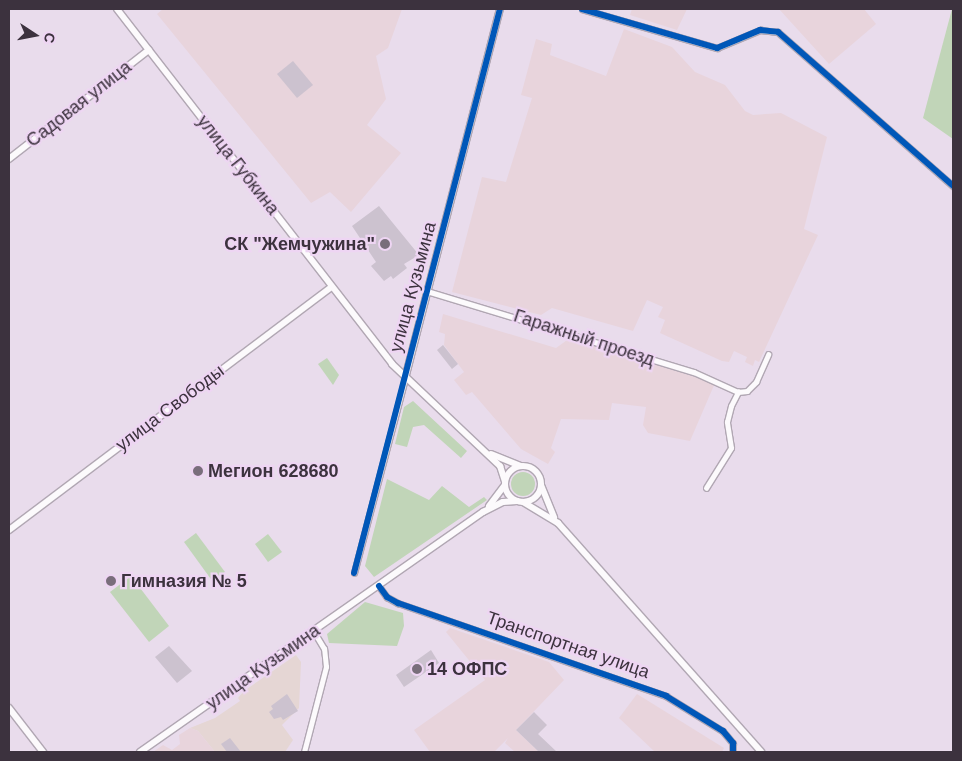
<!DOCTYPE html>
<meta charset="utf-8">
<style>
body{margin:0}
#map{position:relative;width:962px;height:761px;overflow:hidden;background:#e9dcec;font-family:Helvetica,sans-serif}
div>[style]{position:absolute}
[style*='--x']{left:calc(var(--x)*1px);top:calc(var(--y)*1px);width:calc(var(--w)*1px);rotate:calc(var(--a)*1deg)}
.commercial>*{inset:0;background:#e5d6d4}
.industrial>*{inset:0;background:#e8d4dc}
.green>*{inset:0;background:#c1d5b8}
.round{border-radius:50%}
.building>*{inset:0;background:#ccc2cf}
.roads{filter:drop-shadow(1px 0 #b1a7b3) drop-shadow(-1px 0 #b1a7b3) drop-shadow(0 1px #b1a7b3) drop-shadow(0 -1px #b1a7b3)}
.minor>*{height:4.5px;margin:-2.25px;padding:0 2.25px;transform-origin:2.25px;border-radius:2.25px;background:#fcfafc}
.tertiary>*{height:5.5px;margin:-2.75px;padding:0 2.75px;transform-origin:2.75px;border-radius:2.75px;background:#fcfafc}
.secondary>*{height:6px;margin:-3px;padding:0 3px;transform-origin:3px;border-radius:3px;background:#fcfafc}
.secondary>.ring{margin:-3px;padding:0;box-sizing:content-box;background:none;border:6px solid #fcfafc;border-radius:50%}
.cycleway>*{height:6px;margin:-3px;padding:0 3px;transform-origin:3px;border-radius:3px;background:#0057b8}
.dots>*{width:14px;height:14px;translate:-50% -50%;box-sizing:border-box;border:2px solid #eed5f3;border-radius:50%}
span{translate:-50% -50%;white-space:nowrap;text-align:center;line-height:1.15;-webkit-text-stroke:4.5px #eed5f3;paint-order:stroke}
.street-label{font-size:18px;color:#3c323e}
.poi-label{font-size:18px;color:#3c323e;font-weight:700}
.right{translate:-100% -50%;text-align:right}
.left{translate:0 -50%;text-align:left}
.frame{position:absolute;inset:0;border:10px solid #3c323e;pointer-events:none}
.north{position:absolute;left:10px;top:10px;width:50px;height:50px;-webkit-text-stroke:4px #eed5f3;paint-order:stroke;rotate:101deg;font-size:14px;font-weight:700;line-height:20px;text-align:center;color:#3c323e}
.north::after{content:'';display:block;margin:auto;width:18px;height:22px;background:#3c323e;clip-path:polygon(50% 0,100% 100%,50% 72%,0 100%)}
</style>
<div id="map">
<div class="commercial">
<i style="clip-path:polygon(296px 655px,301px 662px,299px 708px,282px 725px,293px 740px,285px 752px,215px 752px,198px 731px,190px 728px,215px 718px,240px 701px,238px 698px,244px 691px)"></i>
</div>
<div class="industrial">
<i style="clip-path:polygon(163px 9px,402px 9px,388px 48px,376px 56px,386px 99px,367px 125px,401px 153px,351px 212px,330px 192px,311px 203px,157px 14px)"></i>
<i style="clip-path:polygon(632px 9px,687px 9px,677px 30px,630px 15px)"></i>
<i style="clip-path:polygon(779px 9px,864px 9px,876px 24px,829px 64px)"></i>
<i style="clip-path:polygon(624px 29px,672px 47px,695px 72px,725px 85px,745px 111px,753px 115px,781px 113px,827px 137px,804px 229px,818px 235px,759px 362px,755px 360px,753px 366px,745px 362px,747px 357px,734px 351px,729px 362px,722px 361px,660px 333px,665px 320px,658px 317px,663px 307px,647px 300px,633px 331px,552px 308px,541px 315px,452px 292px,482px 177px,506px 182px,532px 98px,521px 95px,536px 39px,552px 44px,550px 55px,606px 76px)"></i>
<i style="clip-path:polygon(443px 314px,556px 348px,570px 338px,715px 383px,690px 441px,648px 433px,643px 425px,646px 407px,612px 403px,609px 420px,561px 419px,551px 448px,555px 452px,548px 464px,521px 449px,472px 392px,466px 395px,454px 380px,464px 372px,444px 345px,445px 334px,439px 332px)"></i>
<i style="clip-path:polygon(450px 628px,549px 662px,564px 680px,516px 730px,539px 752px,515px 752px,505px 743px,508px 738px,494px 752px,430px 752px,414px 730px,485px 680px,446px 632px)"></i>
<i style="clip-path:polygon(637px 694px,724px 748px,722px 752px,655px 752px,619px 718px)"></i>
<i style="clip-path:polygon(190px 728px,198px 731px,215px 752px,153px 752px,163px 745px,172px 750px,180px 744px,179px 735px)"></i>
</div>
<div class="green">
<i style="clip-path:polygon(952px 9px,953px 9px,953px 139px,923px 118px)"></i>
<i style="clip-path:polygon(327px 358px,339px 375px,333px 385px,318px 364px)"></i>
<i style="clip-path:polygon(413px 401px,467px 451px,461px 458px,424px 425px,413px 427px,407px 447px,395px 444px,404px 407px)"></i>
<i class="round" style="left:511px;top:472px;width:24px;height:24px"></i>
<i style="clip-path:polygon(387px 479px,429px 500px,442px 486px,469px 507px,484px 497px,487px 500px,374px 577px,365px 566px)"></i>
<i style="clip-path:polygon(196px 533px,225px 572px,213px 582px,184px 542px)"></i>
<i style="clip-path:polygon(268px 534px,282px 552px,268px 562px,255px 544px)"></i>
<i style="clip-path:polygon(131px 576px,169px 626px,149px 642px,110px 592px)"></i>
<i style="clip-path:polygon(365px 602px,403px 613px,404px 626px,397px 646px,329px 643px,327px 634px)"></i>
</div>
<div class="building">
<i style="clip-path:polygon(293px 61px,313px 85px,297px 98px,277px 74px)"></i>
<i style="clip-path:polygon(379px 206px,419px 255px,404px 264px,407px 268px,393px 279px,391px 276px,384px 281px,371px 266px,376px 262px,352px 226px)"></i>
<i style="clip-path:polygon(443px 345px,458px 364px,452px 369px,437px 350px)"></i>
<i style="clip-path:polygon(169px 646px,192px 671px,177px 683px,155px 657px)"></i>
<i style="clip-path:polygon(431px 650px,439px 663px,404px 687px,396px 675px)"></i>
<i style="clip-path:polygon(287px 694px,298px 711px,283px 720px,281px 717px,274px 719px,269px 712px,273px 709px,271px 706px)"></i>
<i style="clip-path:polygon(534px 712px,547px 725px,538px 734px,557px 752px,539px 752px,516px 730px)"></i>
<i style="clip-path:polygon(230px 738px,241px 752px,227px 752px,221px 744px)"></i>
</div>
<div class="roads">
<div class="minor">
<i style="--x:582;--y:9;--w:141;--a:16.1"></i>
<i style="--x:717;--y:48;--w:47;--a:-22.7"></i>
<i style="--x:760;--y:30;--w:18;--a:6"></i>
<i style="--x:778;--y:32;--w:233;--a:41.3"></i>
<i style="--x:427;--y:291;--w:279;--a:16.9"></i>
<i style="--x:694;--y:372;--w:48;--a:24.4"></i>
<i style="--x:706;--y:488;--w:47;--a:-58"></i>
<i style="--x:731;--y:448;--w:26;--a:-99"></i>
<i style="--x:727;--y:422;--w:16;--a:-76"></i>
<i style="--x:731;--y:406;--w:16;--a:-63"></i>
<i style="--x:738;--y:392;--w:9;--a:-6"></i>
<i style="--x:747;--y:391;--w:13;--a:-45"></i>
<i style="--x:756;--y:382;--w:30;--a:-66"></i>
<i style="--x:354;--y:573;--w:201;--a:-75.3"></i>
<i style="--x:379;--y:586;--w:14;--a:54"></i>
<i style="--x:387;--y:597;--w:13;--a:29"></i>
<i style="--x:398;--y:603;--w:284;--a:19.1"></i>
<i style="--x:666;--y:696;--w:67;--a:31.6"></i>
<i style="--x:723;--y:731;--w:16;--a:50"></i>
<i style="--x:733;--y:743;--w:9;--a:90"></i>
<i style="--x:304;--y:752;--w:88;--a:-75.5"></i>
<i style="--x:326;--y:667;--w:18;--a:-96"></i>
<i style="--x:324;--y:649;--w:21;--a:-121"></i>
</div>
<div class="tertiary">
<i style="--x:9;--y:159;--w:177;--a:-37.9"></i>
<i style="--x:405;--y:379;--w:382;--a:-75.6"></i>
</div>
<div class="secondary">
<i style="--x:117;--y:9;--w:449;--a:52.2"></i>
<i style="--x:392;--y:364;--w:149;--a:43.4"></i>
<i style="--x:500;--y:466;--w:16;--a:72"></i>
<i style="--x:491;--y:454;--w:32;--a:22"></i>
<i class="ring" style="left:505px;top:466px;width:30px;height:30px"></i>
<i style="--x:541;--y:485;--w:35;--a:68"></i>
<i style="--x:523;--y:502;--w:41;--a:31"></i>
<i style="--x:558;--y:523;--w:306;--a:48.4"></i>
<i style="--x:489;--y:506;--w:26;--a:-53"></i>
<i style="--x:9;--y:530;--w:403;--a:-37"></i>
<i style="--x:9;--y:708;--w:56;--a:52.3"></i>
<i style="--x:140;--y:752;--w:419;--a:-35"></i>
<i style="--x:483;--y:512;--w:22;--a:-27"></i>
<i style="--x:503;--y:502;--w:14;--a:-4"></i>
</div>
</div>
<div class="cycleway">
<i style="--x:582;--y:9;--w:141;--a:16.1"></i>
<i style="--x:717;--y:48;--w:47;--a:-22.7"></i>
<i style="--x:760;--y:30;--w:18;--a:6"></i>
<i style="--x:778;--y:32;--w:233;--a:41.3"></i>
<i style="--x:354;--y:573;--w:583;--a:-75.49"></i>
<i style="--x:379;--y:586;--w:14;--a:54"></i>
<i style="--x:387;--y:597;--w:13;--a:29"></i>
<i style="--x:398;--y:603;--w:284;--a:19.1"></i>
<i style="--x:666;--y:696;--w:67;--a:31.6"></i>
<i style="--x:723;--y:731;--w:16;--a:50"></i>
<i style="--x:733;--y:743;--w:9;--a:90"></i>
</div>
<div class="dots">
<i style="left:385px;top:244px;background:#796e7b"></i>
<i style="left:198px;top:471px;background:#796e7b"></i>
<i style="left:111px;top:581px;background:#796e7b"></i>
<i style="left:417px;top:669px;background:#796e7b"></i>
</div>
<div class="street-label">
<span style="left:79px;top:104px;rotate:-38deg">Садовая улица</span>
<span style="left:238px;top:165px;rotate:52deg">улица Губкина</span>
<span style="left:413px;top:287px;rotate:-75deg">улица Кузьмина</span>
<span style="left:584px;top:338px;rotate:18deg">Гаражный проезд</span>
<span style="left:170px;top:408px;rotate:-37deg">улица Свободы</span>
<span style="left:568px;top:645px;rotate:19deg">Транспортная улица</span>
<span style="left:263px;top:667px;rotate:-35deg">улица Кузьмина</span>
</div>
<div class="poi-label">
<span class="right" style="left:375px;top:244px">СК "Жемчужина"</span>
<span class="left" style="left:208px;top:471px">Мегион 628680</span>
<span class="left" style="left:121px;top:581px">Гимназия № 5</span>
<span class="left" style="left:427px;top:669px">14 ОФПС</span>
</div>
<div class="frame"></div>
<div class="north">С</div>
</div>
